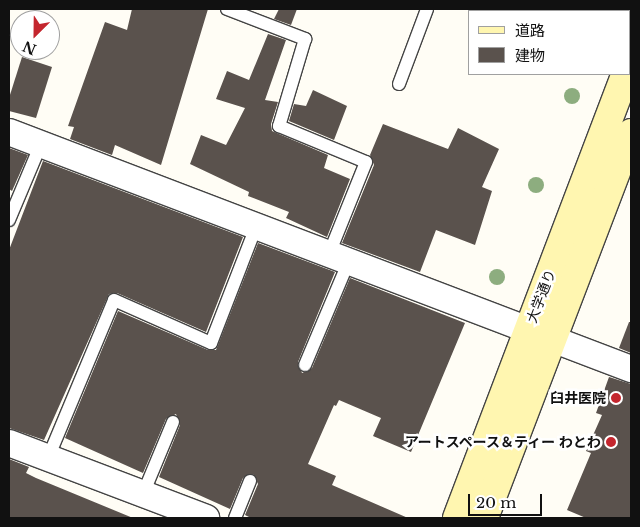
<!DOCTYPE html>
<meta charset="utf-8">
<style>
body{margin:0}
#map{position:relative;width:640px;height:527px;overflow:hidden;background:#fffdf5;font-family:"Libre Baskerville","Noto Sans JP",serif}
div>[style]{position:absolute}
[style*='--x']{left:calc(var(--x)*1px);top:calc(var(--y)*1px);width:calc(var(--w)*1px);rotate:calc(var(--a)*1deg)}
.building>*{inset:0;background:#5a524d}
.roads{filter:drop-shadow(1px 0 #444) drop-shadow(-1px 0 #444) drop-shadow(0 1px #444) drop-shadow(0 -1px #444)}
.service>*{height:12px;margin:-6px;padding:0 6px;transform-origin:6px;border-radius:6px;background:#fff}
.minor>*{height:26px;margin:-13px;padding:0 13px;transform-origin:13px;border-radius:13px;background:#fff}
.secondary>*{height:28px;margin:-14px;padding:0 14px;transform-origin:14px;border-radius:14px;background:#fff6b0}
.trees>*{width:16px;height:16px;margin:-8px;border-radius:50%;background:#8dad7f}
.dots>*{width:14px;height:14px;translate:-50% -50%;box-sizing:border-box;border:2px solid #fff;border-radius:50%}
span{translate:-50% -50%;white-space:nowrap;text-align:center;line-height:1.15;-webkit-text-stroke:5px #fff;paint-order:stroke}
.street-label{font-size:14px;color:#111}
.poi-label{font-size:14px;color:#111;font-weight:700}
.right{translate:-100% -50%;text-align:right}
.frame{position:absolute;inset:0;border:10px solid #111;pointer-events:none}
.legend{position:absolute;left:468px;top:10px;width:162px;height:65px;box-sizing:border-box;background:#fff;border:1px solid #a0a0a0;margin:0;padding:6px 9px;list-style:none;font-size:15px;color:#111}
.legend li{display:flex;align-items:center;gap:10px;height:25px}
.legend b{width:25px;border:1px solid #a0a0a0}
.north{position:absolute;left:10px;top:10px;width:50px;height:50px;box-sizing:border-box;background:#fff;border:1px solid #a0a0a0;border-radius:50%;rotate:203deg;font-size:14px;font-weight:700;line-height:20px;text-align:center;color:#111}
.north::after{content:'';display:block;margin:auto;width:18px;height:22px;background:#c4262e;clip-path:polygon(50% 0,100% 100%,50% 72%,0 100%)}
.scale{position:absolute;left:468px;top:494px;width:74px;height:22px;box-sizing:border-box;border:2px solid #111;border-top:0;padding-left:6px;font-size:15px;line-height:18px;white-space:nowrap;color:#111;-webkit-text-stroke:4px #fff;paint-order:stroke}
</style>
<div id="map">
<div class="building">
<i style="clip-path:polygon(132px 9px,208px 9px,161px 165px,115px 145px,112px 155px,70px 139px,74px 127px,68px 126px,105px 22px,127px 30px)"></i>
<i style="clip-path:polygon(279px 9px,297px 9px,291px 25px,274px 19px)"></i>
<i style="clip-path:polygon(268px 34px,286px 40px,265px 100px,278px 102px,271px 124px,272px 131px,328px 155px,324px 168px,350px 179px,327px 237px,286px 218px,289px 212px,248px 196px,249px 192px,190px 164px,201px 135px,226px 145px,245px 108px,216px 99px,227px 71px,249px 80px)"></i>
<i style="clip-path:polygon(22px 57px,52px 67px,36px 118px,9px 111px,9px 98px)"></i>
<i style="clip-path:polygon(313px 90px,347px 106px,334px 140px,289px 121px,294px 104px,306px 106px)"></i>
<i style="clip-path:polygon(383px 124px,448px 149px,458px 128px,499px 149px,482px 187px,492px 191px,475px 245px,436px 230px,420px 272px,342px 243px,374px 165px,370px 155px)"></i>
<i style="clip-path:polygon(9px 148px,28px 155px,12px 191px,9px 189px)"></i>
<i style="clip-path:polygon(43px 161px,243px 237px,206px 332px,117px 293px,109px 294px,44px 440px,9px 428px,9px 250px)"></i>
<i style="clip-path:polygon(258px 243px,335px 272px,298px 362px,302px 373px,312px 368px,350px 278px,465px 323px,411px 452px,373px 436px,381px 418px,339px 400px,336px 406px,334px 405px,308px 464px,336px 476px,332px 485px,408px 518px,251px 518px,245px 515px,258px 484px,253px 474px,243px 478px,230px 509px,159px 477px,180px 425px,176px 414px,166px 419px,143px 473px,65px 438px,118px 311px,208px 350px,216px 350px)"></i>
<i style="clip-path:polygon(629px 322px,631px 322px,631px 353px,619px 348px)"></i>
<i style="clip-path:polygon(609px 377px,631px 384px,631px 518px,586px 518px,567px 510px,591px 453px,586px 451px,602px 415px,596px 413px)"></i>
<i style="clip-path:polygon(9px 459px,29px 467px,26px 473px,36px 478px,133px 518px,9px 518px)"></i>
</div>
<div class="roads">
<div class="service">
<i style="--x:227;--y:9;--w:84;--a:21"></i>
<i style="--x:305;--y:39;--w:91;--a:106.6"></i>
<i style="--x:279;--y:126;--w:94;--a:22.5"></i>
<i style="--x:366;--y:162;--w:99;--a:111.9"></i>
<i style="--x:399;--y:84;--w:80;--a:-69.5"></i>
<i style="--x:9;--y:220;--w:82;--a:-67.2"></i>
<i style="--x:305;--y:365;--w:111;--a:-67.1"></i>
<i style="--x:48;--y:458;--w:171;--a:-67.3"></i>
<i style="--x:114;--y:300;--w:106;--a:23.9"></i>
<i style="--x:211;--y:343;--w:124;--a:-68.8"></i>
<i style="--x:143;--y:494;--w:78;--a:-67.4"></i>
<i style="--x:235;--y:518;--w:40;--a:-68"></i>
</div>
<div class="minor">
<i style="--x:498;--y:9;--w:6;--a:18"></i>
<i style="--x:629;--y:57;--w:2;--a:27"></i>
<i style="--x:9;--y:132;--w:666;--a:20.86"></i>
<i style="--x:9;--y:443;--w:211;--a:20.8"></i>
</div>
<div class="secondary">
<i style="--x:457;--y:518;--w:475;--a:-69.2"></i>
<i style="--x:484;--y:518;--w:412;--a:-69.1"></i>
</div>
</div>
<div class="trees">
<i style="left:572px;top:96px"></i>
<i style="left:536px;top:185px"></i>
<i style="left:497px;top:277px"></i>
</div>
<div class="dots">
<i style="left:616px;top:398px;background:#c4262e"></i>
<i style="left:611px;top:442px;background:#c4262e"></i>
</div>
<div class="street-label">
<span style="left:541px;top:296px;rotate:-69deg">大学通り</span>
</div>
<div class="poi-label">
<span class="right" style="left:606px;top:398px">臼井医院</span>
<span class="right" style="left:601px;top:442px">アートスペース＆ティー わとわ</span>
</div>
<div class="frame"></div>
<ul class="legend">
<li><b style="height:6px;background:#fff6b0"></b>道路</li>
<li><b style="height:14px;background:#5a524d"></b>建物</li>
</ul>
<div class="north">N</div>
<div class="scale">20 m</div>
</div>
